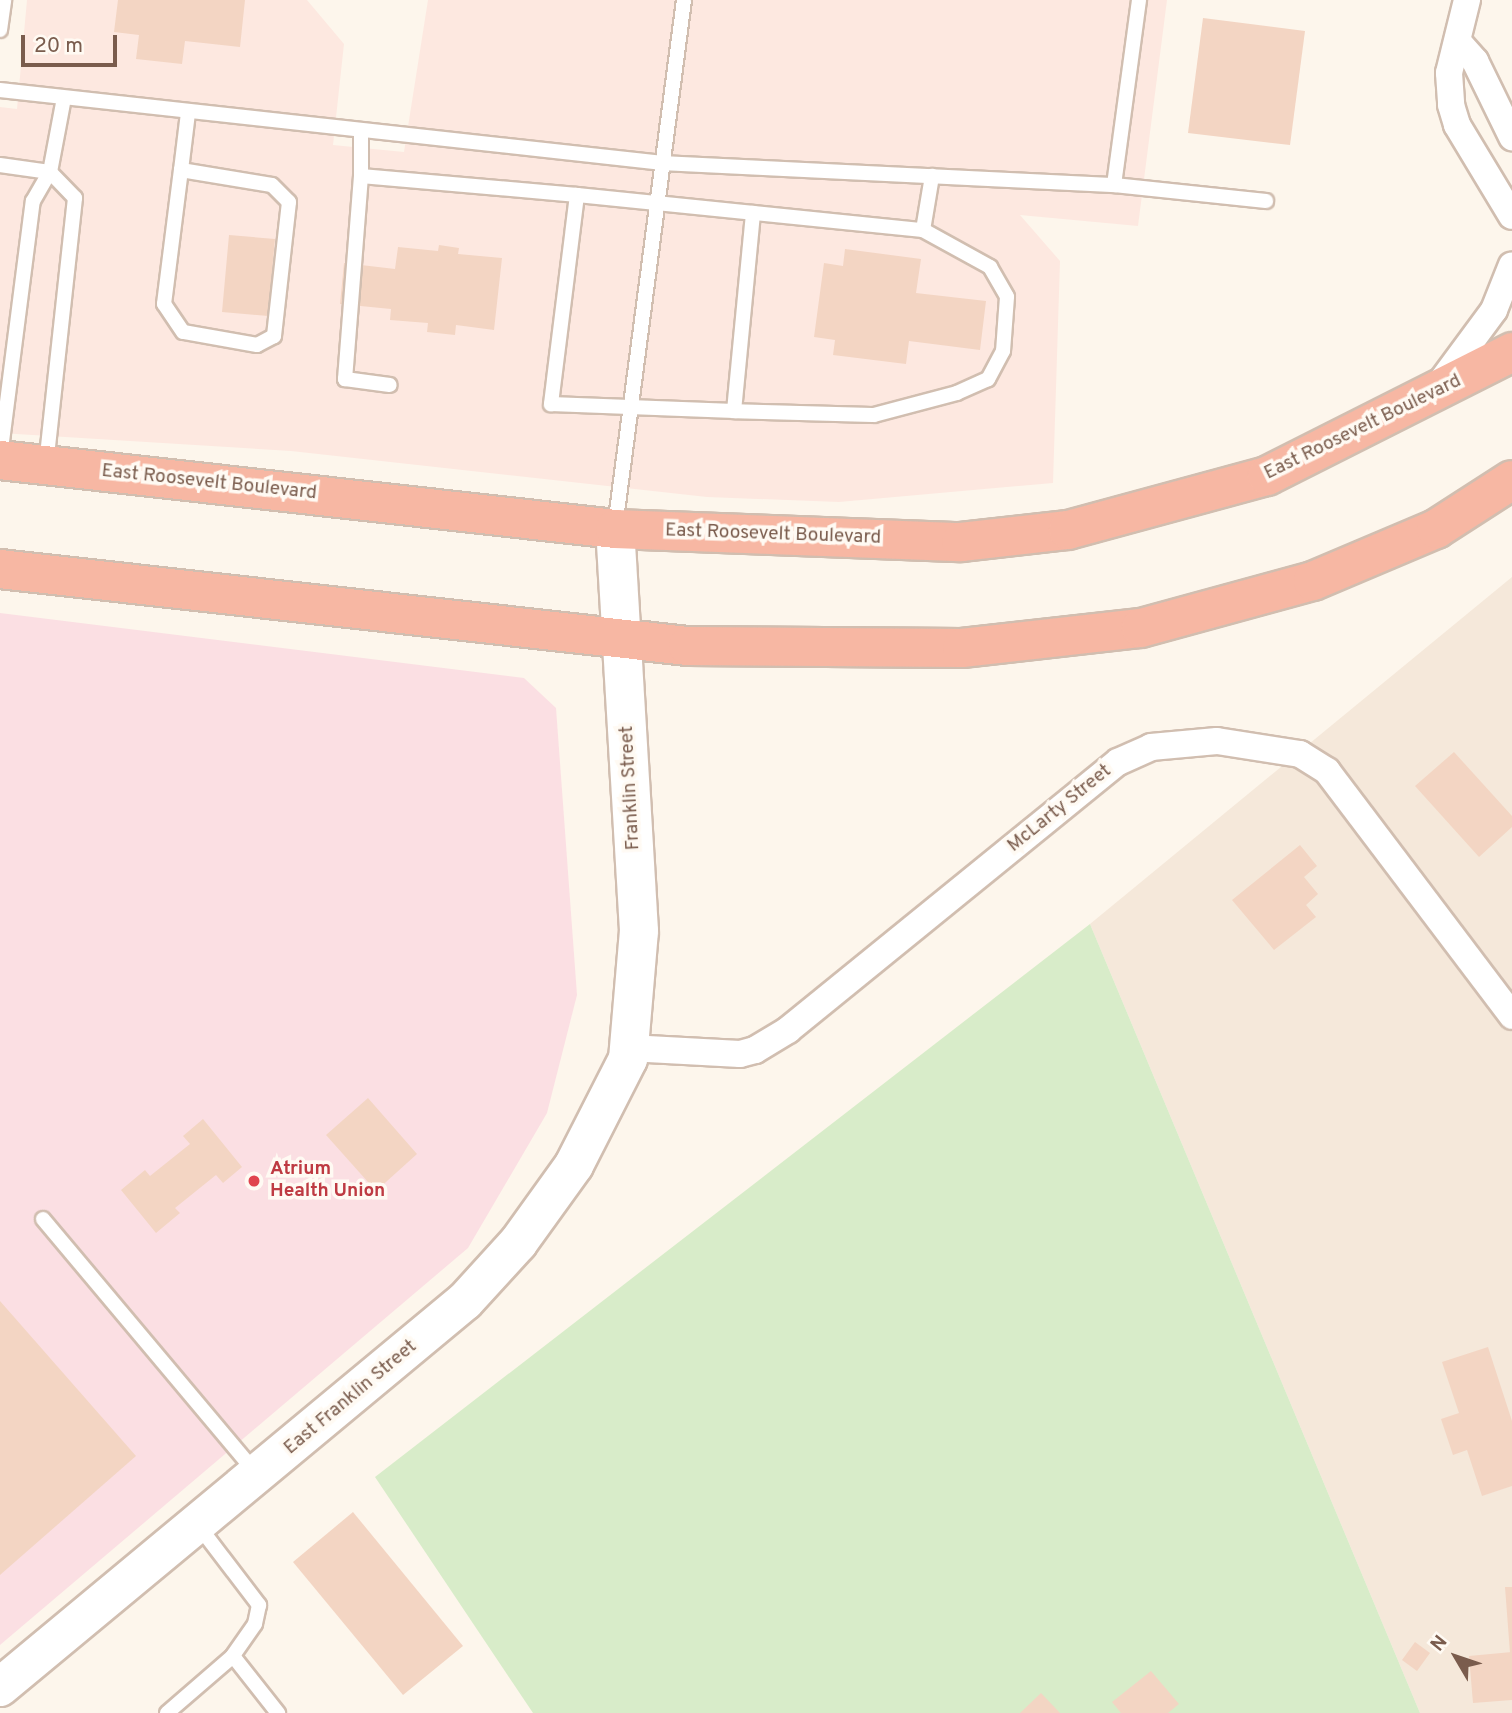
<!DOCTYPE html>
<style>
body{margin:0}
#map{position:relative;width:1512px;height:1713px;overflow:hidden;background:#fdf6ec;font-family:Overpass,sans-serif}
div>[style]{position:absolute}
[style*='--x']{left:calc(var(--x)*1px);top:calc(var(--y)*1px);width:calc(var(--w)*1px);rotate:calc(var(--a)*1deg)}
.residential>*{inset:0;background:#f5e8da}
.commercial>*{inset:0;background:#fde8e0}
.medical>*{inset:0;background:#fbdfe3}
.green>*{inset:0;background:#d8ecc9}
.building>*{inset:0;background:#f3d5c3}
.roads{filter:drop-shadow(2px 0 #d1beb0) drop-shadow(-2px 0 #d1beb0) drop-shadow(0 2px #d1beb0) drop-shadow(0 -2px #d1beb0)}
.lane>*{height:14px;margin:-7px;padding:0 7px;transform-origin:7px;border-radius:7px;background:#fff}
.street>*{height:26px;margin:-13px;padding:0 13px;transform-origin:13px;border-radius:13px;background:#fff}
.secondary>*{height:38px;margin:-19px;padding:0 19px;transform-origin:19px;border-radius:19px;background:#fff}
.highway>*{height:38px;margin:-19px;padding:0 19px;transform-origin:19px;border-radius:19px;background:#f7b7a3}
.dots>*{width:19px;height:19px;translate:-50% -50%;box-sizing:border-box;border:4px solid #fffaf3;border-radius:50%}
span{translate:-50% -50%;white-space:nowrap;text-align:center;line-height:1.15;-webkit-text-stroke:7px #fffaf3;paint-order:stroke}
.street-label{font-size:19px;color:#7a5c4d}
.health-label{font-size:19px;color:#be3a42;font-weight:700}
.left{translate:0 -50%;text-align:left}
.north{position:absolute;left:1421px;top:1622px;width:70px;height:70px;-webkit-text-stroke:5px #fffaf3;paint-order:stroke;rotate:309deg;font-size:19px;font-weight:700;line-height:28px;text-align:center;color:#7a5c4d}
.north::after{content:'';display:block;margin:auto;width:24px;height:32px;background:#7a5c4d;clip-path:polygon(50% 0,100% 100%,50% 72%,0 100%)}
.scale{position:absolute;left:21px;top:35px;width:96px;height:32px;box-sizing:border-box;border:4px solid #7a5c4d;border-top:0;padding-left:9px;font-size:21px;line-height:24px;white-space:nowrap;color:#7a5c4d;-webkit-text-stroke:5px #fffaf3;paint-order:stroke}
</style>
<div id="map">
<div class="residential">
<i style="clip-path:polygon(1512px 577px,1512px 1713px,1420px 1713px,1090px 924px)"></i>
</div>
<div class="commercial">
<i style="clip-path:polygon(27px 0,307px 0,344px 44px,333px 145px,404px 152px,428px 0,1167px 0,1138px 226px,1020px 215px,1060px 261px,1053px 483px,839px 502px,707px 497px,291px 451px,0 433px,0 107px,17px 109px)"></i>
</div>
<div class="medical">
<i style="clip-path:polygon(0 613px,524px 678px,556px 708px,577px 995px,547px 1113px,468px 1248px,0 1645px)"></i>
</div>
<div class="green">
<i style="clip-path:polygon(1090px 924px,1420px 1713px,533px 1713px,375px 1477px)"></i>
</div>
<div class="building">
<i style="clip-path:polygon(118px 0,245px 0,240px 47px,185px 41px,182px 64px,136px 59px,139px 35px,114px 32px)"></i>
<i style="clip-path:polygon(1203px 18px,1305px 31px,1290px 145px,1188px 133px)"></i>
<i style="clip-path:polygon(229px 235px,275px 239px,268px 316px,222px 312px)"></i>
<i style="clip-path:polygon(439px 245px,459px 248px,458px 254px,502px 258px,494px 330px,456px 325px,455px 335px,427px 332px,428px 323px,390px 320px,391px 309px,340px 304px,344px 263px,395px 269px,398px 247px,438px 251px)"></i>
<i style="clip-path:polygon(845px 249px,921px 259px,916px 293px,986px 301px,980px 350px,909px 341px,906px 364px,833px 355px,835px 340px,814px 337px,824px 263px,843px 266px)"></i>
<i style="clip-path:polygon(1454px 752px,1512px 816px,1512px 827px,1479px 857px,1415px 786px)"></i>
<i style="clip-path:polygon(1300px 845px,1317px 866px,1304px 877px,1318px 894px,1306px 905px,1316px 917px,1274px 950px,1232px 900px)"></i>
<i style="clip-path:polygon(368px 1098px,417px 1154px,376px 1191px,326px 1135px)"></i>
<i style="clip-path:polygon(203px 1119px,242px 1167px,223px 1183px,216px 1175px,175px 1208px,180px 1213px,156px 1233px,121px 1190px,145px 1170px,150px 1176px,190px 1144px,183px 1136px)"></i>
<i style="clip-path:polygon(0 1301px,136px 1456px,0 1575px)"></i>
<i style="clip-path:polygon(1488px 1347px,1512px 1421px,1512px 1486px,1482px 1496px,1467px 1450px,1453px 1455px,1441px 1419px,1459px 1413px,1442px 1362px)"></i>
<i style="clip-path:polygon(353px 1512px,463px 1646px,403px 1695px,293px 1562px)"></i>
<i style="clip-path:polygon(1505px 1587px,1512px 1587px,1512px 1652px,1510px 1653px)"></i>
<i style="clip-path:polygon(1415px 1642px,1430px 1653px,1417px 1671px,1402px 1660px)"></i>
<i style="clip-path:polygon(1512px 1652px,1512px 1700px,1473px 1703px,1469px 1656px)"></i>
<i style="clip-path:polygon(1151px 1671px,1179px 1704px,1168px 1713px,1121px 1713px,1112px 1702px)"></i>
<i style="clip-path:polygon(1041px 1693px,1060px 1713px,1020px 1713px)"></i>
</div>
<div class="roads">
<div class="lane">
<i style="--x:0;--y:30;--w:30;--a:-82"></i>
<i style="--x:0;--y:90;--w:667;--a:6.28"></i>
<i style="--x:663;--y:163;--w:452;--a:2.8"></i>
<i style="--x:1114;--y:185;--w:153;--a:6"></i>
<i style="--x:361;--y:132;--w:44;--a:90"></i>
<i style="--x:361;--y:176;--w:217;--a:5"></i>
<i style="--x:577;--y:195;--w:211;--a:97.1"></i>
<i style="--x:551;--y:404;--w:183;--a:2.2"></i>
<i style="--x:734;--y:411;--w:199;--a:-84.5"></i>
<i style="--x:0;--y:165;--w:50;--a:8"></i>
<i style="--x:50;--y:172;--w:36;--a:46"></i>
<i style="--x:75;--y:198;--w:268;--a:96.2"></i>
<i style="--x:181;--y:170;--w:92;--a:9.4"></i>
<i style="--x:272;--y:185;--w:24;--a:45"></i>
<i style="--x:289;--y:202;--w:135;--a:96.4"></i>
<i style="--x:274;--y:336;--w:19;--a:152"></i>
<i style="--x:257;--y:345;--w:75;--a:-170"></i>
<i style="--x:183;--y:332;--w:34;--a:-124"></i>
<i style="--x:164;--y:304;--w:135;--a:-82.8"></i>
<i style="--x:181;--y:170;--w:57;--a:-83"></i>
<i style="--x:361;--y:176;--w:204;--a:94.5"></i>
<i style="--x:345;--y:379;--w:45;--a:7.6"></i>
<i style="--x:1114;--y:185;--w:187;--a:-82.3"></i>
<i style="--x:577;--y:195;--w:348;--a:5.8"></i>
<i style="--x:923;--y:230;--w:77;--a:28.9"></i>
<i style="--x:990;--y:267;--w:34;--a:60"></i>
<i style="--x:1007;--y:297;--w:54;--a:94.2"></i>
<i style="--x:1003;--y:351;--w:32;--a:118"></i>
<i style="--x:988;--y:379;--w:34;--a:156"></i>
<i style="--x:957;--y:393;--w:86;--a:165.2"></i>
<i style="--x:874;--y:415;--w:140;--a:-178.4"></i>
<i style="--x:923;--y:230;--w:55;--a:-80.5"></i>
<i style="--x:0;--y:457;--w:258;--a:-82.7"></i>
<i style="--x:33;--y:201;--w:34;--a:-60"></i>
<i style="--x:50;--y:172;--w:75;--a:-79.3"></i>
<i style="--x:615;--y:527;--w:531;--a:-82.54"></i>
<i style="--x:43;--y:1219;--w:330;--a:50"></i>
<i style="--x:198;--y:1525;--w:101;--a:52.7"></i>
<i style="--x:259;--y:1605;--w:19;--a:102"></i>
<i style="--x:255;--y:1624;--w:39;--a:125"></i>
<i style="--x:167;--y:1713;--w:87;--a:-40.8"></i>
<i style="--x:233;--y:1656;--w:73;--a:51.7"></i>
</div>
<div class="street">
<i style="--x:1467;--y:0;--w:75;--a:103.9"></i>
<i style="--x:1449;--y:73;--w:32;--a:86"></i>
<i style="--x:1451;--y:105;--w:21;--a:73"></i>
<i style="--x:1457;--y:125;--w:106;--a:58.9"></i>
<i style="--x:1459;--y:43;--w:24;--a:48"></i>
<i style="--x:1475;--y:61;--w:85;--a:64"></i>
<i style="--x:1441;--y:382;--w:89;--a:-53.6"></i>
<i style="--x:1494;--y:310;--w:48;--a:-68.2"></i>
<i style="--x:629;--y:1048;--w:111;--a:3.1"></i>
<i style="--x:740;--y:1054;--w:16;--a:-15"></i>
<i style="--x:755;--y:1050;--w:39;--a:-31"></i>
<i style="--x:788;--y:1030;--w:425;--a:-39.1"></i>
<i style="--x:1118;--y:762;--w:36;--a:-24"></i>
<i style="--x:1151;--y:747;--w:66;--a:-5.2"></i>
<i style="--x:1217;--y:741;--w:84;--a:8.9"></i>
<i style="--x:1300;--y:754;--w:32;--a:32"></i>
<i style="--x:1327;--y:771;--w:307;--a:52.9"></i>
</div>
<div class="secondary">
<i style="--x:0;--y:1687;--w:604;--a:-39.7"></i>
<i style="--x:465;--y:1301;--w:79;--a:-47.6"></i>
<i style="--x:518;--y:1243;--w:96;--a:-54.3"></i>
<i style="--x:574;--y:1165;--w:119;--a:-63"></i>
<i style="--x:628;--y:1059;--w:128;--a:-85.1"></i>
<i style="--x:639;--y:931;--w:403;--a:-93.4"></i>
</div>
<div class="highway">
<i style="--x:0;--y:460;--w:619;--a:6.4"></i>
<i style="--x:615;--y:529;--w:346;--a:2.2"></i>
<i style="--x:961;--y:542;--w:108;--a:-6.4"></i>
<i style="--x:1068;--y:530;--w:206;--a:-15.2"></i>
<i style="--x:1267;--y:476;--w:275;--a:-26.8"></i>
<i style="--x:0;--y:569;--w:692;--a:6.39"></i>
<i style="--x:688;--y:646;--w:274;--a:0.4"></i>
<i style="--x:962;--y:648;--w:180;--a:-6.4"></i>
<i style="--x:1141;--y:628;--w:178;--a:-15.3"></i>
<i style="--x:1313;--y:581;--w:134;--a:-22.9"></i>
<i style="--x:1436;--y:529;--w:90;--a:-32.8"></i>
</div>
</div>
<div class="dots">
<i style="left:254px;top:1181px;background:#e0444e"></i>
</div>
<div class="street-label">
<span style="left:1363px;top:428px;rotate:-26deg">East Roosevelt Boulevard</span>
<span style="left:209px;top:483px;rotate:6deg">East Roosevelt Boulevard</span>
<span style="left:773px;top:535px;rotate:2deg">East Roosevelt Boulevard</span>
<span style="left:631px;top:788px;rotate:-93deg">Franklin Street</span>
<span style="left:1060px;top:809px;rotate:-39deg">McLarty Street</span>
<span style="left:351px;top:1398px;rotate:-40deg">East Franklin Street</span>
</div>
<div class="health-label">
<span class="left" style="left:270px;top:1181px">Atrium<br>Health Union</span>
</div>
<div class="north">N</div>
<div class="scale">20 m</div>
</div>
